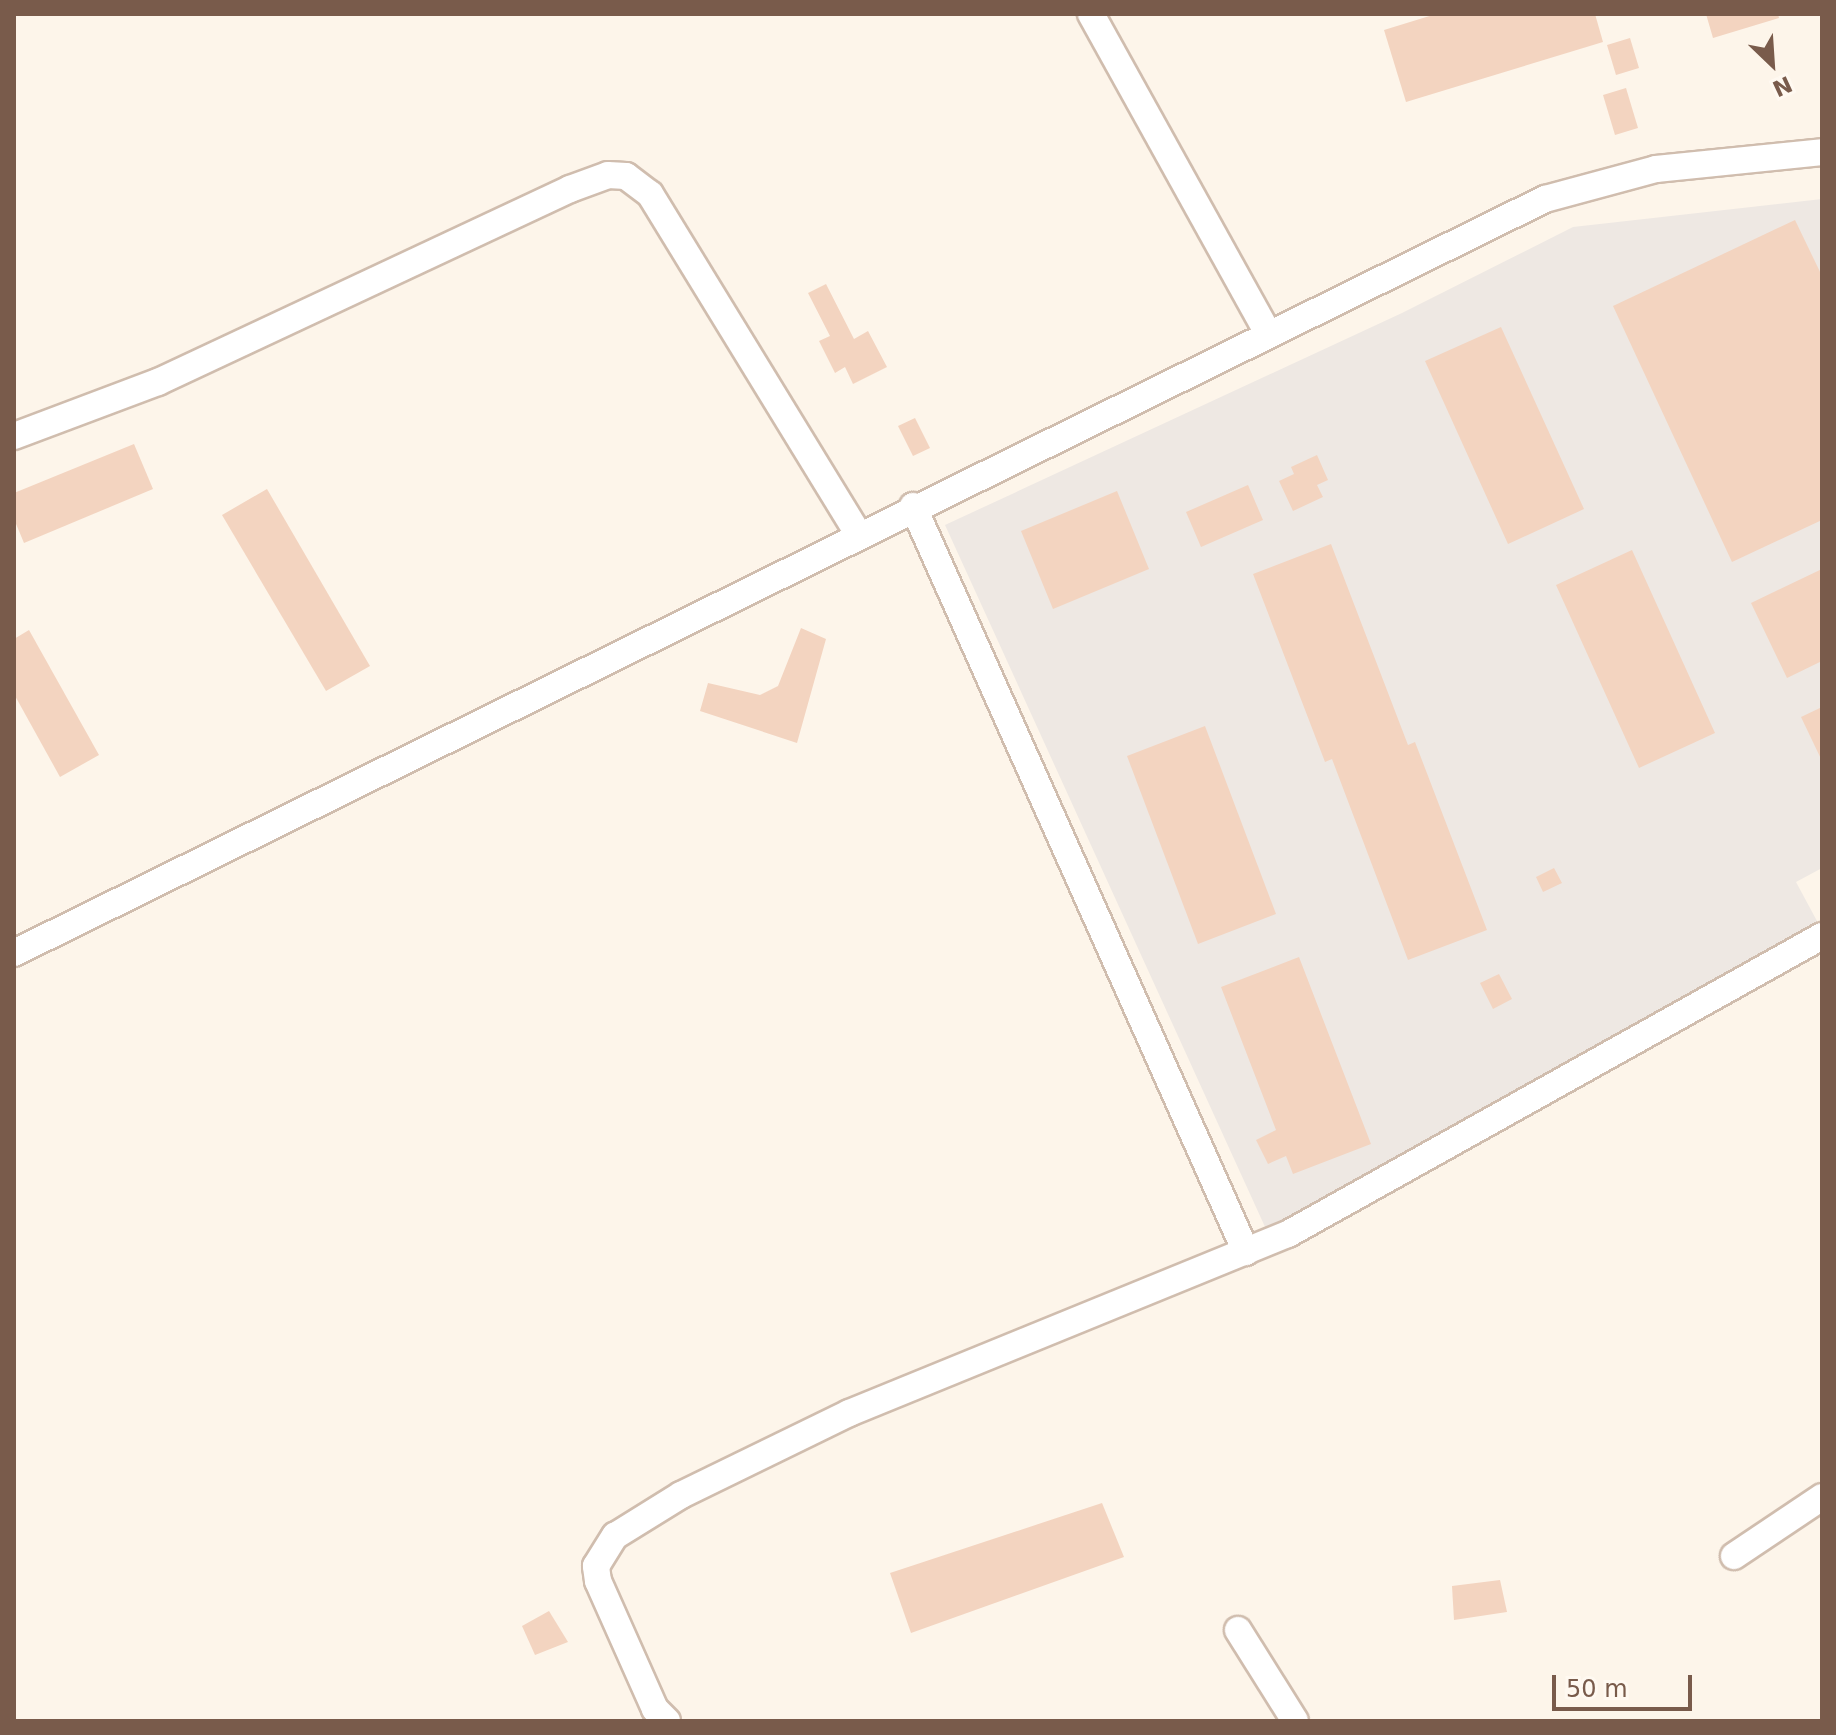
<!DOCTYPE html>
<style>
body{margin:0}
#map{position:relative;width:1836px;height:1735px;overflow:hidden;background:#fdf5ea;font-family:"DejaVu Sans",sans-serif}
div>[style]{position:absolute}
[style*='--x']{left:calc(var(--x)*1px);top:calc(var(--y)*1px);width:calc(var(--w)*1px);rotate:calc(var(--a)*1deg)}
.industrial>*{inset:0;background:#eee8e3}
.building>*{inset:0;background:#f3d4c0}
.roads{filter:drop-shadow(2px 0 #d0bdae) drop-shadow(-2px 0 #d0bdae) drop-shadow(0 2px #d0bdae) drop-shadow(0 -2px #d0bdae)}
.minor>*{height:26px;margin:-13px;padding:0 13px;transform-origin:13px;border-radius:13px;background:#fff}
span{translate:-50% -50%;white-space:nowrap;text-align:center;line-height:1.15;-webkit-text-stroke:6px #fff9f1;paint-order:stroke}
.frame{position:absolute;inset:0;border:16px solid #795b4b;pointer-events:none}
.north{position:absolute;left:1732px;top:24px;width:80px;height:80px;-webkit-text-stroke:6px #fff9f1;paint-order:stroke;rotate:155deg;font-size:22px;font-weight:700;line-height:32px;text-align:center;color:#795b4b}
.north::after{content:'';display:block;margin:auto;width:28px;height:36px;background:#795b4b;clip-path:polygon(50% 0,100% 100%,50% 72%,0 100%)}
.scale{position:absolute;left:1552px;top:1675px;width:140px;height:36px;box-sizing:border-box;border:4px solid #795b4b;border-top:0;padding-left:10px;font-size:24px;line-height:28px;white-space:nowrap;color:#795b4b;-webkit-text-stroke:6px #fff9f1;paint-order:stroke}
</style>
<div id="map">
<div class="industrial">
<i style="clip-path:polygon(1822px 199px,1822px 868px,1796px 882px,1817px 921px,1266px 1229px,945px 525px,1402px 313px,1573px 227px)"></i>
</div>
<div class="building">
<i style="clip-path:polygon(1436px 14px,1595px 14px,1603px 42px,1406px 102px,1384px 30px)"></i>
<i style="clip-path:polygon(1706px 14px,1778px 14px,1779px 18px,1713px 38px)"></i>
<i style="clip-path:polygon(1630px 38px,1639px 68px,1616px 75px,1607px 45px)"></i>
<i style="clip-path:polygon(1626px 88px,1638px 128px,1615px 135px,1603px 95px)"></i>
<i style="clip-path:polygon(1795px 220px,1822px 276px,1822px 520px,1732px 562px,1613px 306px)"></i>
<i style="clip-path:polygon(826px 284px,854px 339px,868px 331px,887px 367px,853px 384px,845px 367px,835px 373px,819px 341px,830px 336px,808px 293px)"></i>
<i style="clip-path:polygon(1501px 327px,1584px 509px,1508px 544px,1425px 361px)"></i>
<i style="clip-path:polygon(915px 418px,930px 448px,913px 456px,898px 426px)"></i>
<i style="clip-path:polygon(134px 444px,153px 489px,24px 543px,14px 519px,14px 493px)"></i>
<i style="clip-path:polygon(1317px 455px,1328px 480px,1317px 485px,1323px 497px,1293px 511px,1279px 481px,1294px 474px,1291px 467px)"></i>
<i style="clip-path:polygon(1248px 485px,1263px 520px,1201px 547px,1186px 512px)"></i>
<i style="clip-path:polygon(267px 489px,370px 666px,326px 691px,222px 515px)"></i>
<i style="clip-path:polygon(1117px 491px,1149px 569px,1053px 609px,1021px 531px)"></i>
<i style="clip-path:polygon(1331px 544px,1408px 745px,1415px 742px,1487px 930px,1408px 960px,1332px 759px,1325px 762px,1253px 574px)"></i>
<i style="clip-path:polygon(1632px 550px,1715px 733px,1639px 768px,1556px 585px)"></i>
<i style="clip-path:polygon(1822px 569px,1822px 661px,1787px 678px,1751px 603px)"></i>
<i style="clip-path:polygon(801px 628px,826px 639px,797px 743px,700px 711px,708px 683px,760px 695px,778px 686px)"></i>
<i style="clip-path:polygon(29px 630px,99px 755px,60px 777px,14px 694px,14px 639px)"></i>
<i style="clip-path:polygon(1822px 707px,1822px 761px,1801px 717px)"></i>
<i style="clip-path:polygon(1205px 726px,1276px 914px,1198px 944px,1127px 756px)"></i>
<i style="clip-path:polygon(1554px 868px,1562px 883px,1543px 892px,1536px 877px)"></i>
<i style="clip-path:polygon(1299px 957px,1371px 1144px,1293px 1174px,1286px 1156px,1268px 1164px,1256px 1140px,1276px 1130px,1221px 987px)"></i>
<i style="clip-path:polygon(1499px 974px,1512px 999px,1493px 1009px,1480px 983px)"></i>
<i style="clip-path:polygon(1102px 1503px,1124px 1557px,911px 1633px,890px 1573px)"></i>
<i style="clip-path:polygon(1500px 1580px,1507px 1612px,1454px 1620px,1452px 1586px)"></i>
<i style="clip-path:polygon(549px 1611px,568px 1642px,535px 1655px,522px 1626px)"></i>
</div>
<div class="roads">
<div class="minor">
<i style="--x:1091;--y:14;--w:365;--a:61"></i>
<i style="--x:14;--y:436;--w:154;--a:-20.6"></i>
<i style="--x:158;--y:382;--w:455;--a:-25.1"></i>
<i style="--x:570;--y:189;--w:40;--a:-20.2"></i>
<i style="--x:608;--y:175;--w:18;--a:3"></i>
<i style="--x:626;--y:176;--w:30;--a:37"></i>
<i style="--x:650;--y:194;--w:398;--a:58.5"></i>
<i style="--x:913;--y:506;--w:817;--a:65.94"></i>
<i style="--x:14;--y:953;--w:1707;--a:-26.22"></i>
<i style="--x:1545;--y:199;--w:115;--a:-15.1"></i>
<i style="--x:1656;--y:169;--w:167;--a:-5.8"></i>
<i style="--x:1734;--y:1556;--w:106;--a:-33.8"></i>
<i style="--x:1238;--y:1630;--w:107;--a:57.9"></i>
<i style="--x:667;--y:1721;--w:17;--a:-135"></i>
<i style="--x:655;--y:1709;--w:140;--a:-114"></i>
<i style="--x:598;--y:1581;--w:15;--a:-98"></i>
<i style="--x:596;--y:1566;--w:36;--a:-58"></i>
<i style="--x:615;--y:1536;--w:78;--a:-31.8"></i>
<i style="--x:681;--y:1495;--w:187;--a:-26"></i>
<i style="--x:849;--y:1413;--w:474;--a:-22.2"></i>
<i style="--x:1288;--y:1234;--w:612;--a:-29.16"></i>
</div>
</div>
<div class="frame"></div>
<div class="north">N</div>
<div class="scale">50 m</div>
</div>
